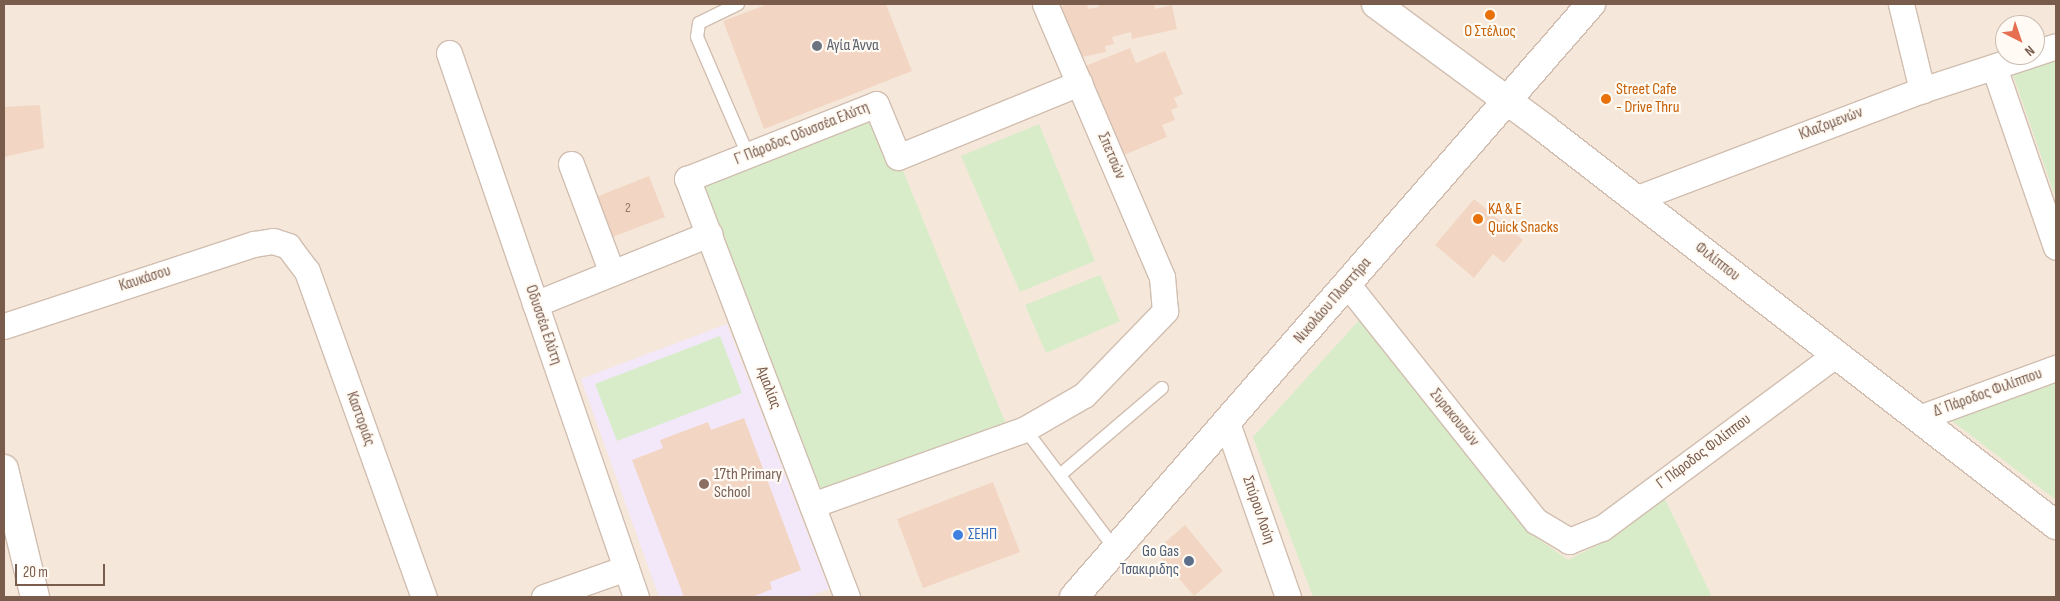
<!DOCTYPE html>
<meta charset="utf-8">
<style>
body{margin:0}
#map{position:relative;width:2060px;height:601px;overflow:hidden;background:#fdf6ec;font-family:"Sofia Sans Condensed",sans-serif}
div>[style]{position:absolute}
[style*='--x']{left:calc(var(--x)*1px);top:calc(var(--y)*1px);width:calc(var(--w)*1px);rotate:calc(var(--a)*1deg)}
.residential>*{inset:0;background:#f5e8da}
.education>*{inset:0;background:#f3e8fa}
.green>*{inset:0;background:#d8ecc9}
.building>*{inset:0;background:#f3d5c3}
.roads{filter:drop-shadow(1px 0 #d1beb0) drop-shadow(-1px 0 #d1beb0) drop-shadow(0 1px #d1beb0) drop-shadow(0 -1px #d1beb0)}
.lane>*{height:12px;margin:-6px;padding:0 6px;transform-origin:6px;border-radius:6px;background:#fff}
.street>*{height:25px;margin:-12.5px;padding:0 12.5px;transform-origin:12.5px;border-radius:12.5px;background:#fff}
.secondary>*{height:28px;margin:-14px;padding:0 14px;transform-origin:14px;border-radius:14px;background:#fff}
.dots>*{width:14px;height:14px;translate:-50% -50%;box-sizing:border-box;border:2px solid #fffaf3;border-radius:50%}
span{translate:-50% -50%;white-space:nowrap;text-align:center;line-height:1.15;-webkit-text-stroke:4.5px #fffaf3;paint-order:stroke}
.number-label{font-size:14px;color:#987a6a}
.number-label span{-webkit-text-stroke-width:0}
.food-label{font-size:16px;color:#c56008}
.left{translate:0 -50%;text-align:left}
.worship-label{font-size:16px;color:#5b616d}
.street-label{font-size:16px;color:#7a5c4d}
.education-label{font-size:16px;color:#785e54}
.shop-label{font-size:16px;color:#366cbe}
.service-label{font-size:16px;color:#4e5e75}
.right{translate:-100% -50%;text-align:right}
.frame{position:absolute;inset:0;border:5px solid #7a5c4d;pointer-events:none}
.north{position:absolute;left:1995px;top:15px;width:50px;height:50px;box-sizing:border-box;background:#fffaf3;border:1px solid #cabbb1;border-radius:50%;rotate:139deg;font-size:14px;font-weight:700;line-height:20px;text-align:center;color:#7a5c4d}
.north::after{content:'';display:block;margin:auto;width:18px;height:22px;background:#e76f51;clip-path:polygon(50% 0,100% 100%,50% 72%,0 100%)}
.scale{position:absolute;left:15px;top:564px;width:90px;height:22px;box-sizing:border-box;border:2px solid #7a5c4d;border-top:0;padding-left:6px;font-size:15px;line-height:18px;white-space:nowrap;color:#7a5c4d;-webkit-text-stroke:4px #fffaf3;paint-order:stroke}
</style>
<div id="map">
<div class="residential">
<i style="clip-path:polygon(evenodd,4px 4px,2056px 4px,2056px 597px,4px 597px,4px 4px,2005px 25px,2035px 25px,2035px 55px,2005px 55px,2005px 25px)"></i>
</div>
<div class="education">
<i style="clip-path:polygon(727px 324px,829px 589px,807px 597px,659px 597px,581px 379px)"></i>
</div>
<div class="green">
<i style="clip-path:polygon(2056px 57px,2056px 199px,2012px 72px)"></i>
<i style="clip-path:polygon(876px 104px,1010px 434px,812px 505px,687px 179px)"></i>
<i style="clip-path:polygon(1039px 124px,1095px 261px,1020px 292px,961px 156px)"></i>
<i style="clip-path:polygon(1100px 275px,1120px 321px,1046px 353px,1025px 305px)"></i>
<i style="clip-path:polygon(1362px 317px,1533px 535px,1568px 560px,1602px 543px,1665px 499px,1712px 597px,1313px 597px,1253px 437px)"></i>
<i style="clip-path:polygon(720px 336px,742px 393px,617px 441px,595px 384px)"></i>
<i style="clip-path:polygon(2056px 379px,2056px 500px,1948px 418px)"></i>
</div>
<div class="building">
<i style="clip-path:polygon(768px 4px,886px 4px,912px 71px,764px 129px,723px 21px)"></i>
<i style="clip-path:polygon(1072px 4px,1087px 4px,1088px 9px,1099px 7px,1098px 4px,1154px 4px,1155px 9px,1172px 5px,1177px 29px,1132px 39px,1131px 32px,1112px 37px,1114px 44px,1105px 46px,1106px 52px,1073px 59px,1061px 6px)"></i>
<i style="clip-path:polygon(1130px 48px,1136px 63px,1165px 51px,1183px 94px,1174px 98px,1178px 107px,1171px 110px,1175px 120px,1162px 125px,1167px 137px,1119px 157px,1083px 67px)"></i>
<i style="clip-path:polygon(40px 105px,44px 148px,4px 157px,4px 107px)"></i>
<i style="clip-path:polygon(649px 176px,665px 217px,607px 239px,591px 199px)"></i>
<i style="clip-path:polygon(1474px 199px,1523px 240px,1504px 263px,1493px 254px,1474px 278px,1435px 245px)"></i>
<i style="clip-path:polygon(744px 418px,801px 570px,770px 582px,772px 589px,752px 597px,684px 597px,632px 460px,663px 448px,660px 440px,708px 422px,711px 430px)"></i>
<i style="clip-path:polygon(993px 482px,1020px 552px,923px 588px,897px 519px)"></i>
<i style="clip-path:polygon(1185px 525px,1223px 571px,1194px 596px,1155px 551px)"></i>
</div>
<div class="roads">
<div class="lane">
<i style="--x:738;--y:4;--w:43;--a:154"></i>
<i style="--x:699;--y:23;--w:14;--a:98"></i>
<i style="--x:697;--y:37;--w:129;--a:66.6"></i>
<i style="--x:1025;--y:429;--w:151;--a:53.1"></i>
<i style="--x:1060;--y:475;--w:134;--a:-40.5"></i>
</div>
<div class="street">
<i style="--x:1901;--y:4;--w:89;--a:76.3"></i>
<i style="--x:449;--y:53;--w:575;--a:71.03"></i>
<i style="--x:2035;--y:53;--w:22;--a:-18"></i>
<i style="--x:1994;--y:67;--w:190;--a:71"></i>
<i style="--x:571;--y:164;--w:116;--a:69.4"></i>
<i style="--x:1635;--y:199;--w:307;--a:-20.8"></i>
<i style="--x:1922;--y:90;--w:113;--a:-18.1"></i>
<i style="--x:1348;--y:285;--w:302;--a:51.5"></i>
<i style="--x:1536;--y:521;--w:39;--a:31"></i>
<i style="--x:1569;--y:541;--w:35;--a:-22"></i>
<i style="--x:1602;--y:528;--w:292;--a:-36.6"></i>
<i style="--x:535;--y:304;--w:188;--a:-21.9"></i>
<i style="--x:4;--y:326;--w:263;--a:-18.2"></i>
<i style="--x:254;--y:244;--w:19;--a:-9"></i>
<i style="--x:273;--y:241;--w:16;--a:18"></i>
<i style="--x:288;--y:246;--w:31;--a:53"></i>
<i style="--x:307;--y:271;--w:346;--a:70.3"></i>
<i style="--x:1919;--y:418;--w:146;--a:-20.1"></i>
<i style="--x:1227;--y:423;--w:184;--a:70.7"></i>
<i style="--x:812;--y:505;--w:226;--a:-19.6"></i>
<i style="--x:1025;--y:429;--w:68;--a:-30"></i>
<i style="--x:1084;--y:395;--w:117;--a:-46"></i>
<i style="--x:1165;--y:311;--w:34;--a:-95"></i>
<i style="--x:1162;--y:277;--w:297;--a:-113.2"></i>
<i style="--x:544;--y:597;--w:87;--a:-19.5"></i>
<i style="--x:847;--y:597;--w:448;--a:-110.9"></i>
<i style="--x:687;--y:179;--w:203;--a:-21.6"></i>
<i style="--x:876;--y:104;--w:57;--a:67.5"></i>
<i style="--x:898;--y:157;--w:196;--a:-22.2"></i>
</div>
<div class="secondary">
<i style="--x:1376;--y:4;--w:209;--a:36.4"></i>
<i style="--x:1544;--y:128;--w:648;--a:37.79"></i>
<i style="--x:4;--y:469;--w:132;--a:76.4"></i>
<i style="--x:1074;--y:597;--w:787;--a:-48.92"></i>
</div>
</div>
<div class="dots">
<i style="left:1490px;top:15px;background:#e8710a"></i>
<i style="left:817px;top:46px;background:#6b7280"></i>
<i style="left:1606px;top:99px;background:#e8710a"></i>
<i style="left:1478px;top:219px;background:#e8710a"></i>
<i style="left:704px;top:484px;background:#8d6e63"></i>
<i style="left:958px;top:535px;background:#3f7fe0"></i>
<i style="left:1189px;top:561px;background:#5c6f8a"></i>
</div>
<div class="number-label">
<span style="left:628px;top:208px">2</span>
</div>
<div class="food-label">
<span style="left:1490px;top:32px">Ο Στέλιος</span>
<span class="left" style="left:1616px;top:99px">Street Cafe<br>- Drive Thru</span>
<span class="left" style="left:1488px;top:219px">KA &amp; E<br>Quick Snacks</span>
</div>
<div class="worship-label">
<span class="left" style="left:827px;top:46px">Αγία Άννα</span>
</div>
<div class="street-label">
<span style="left:1831px;top:124px;rotate:-21deg">Κλαζομενών</span>
<span style="left:802px;top:134px;rotate:-22deg">Γ΄ Πάροδος Οδυσσέα Ελύτη</span>
<span style="left:1111px;top:156px;rotate:67deg">Σπετσών</span>
<span style="left:1717px;top:262px;rotate:38deg">Φιλίππου</span>
<span style="left:145px;top:279px;rotate:-18deg">Καυκάσου</span>
<span style="left:1333px;top:301px;rotate:-49deg">Νικολάου Πλαστήρα</span>
<span style="left:543px;top:325px;rotate:71deg">Οδυσσέα Ελύτη</span>
<span style="left:768px;top:388px;rotate:69deg">Αμαλίας</span>
<span style="left:1988px;top:393px;rotate:-20deg">Δ΄ Πάροδος Φιλίππου</span>
<span style="left:1454px;top:418px;rotate:51deg">Συρακουσών</span>
<span style="left:360px;top:419px;rotate:70deg">Καστοριάς</span>
<span style="left:1704px;top:452px;rotate:-37deg">Γ΄ Πάροδος Φιλίππου</span>
<span style="left:1258px;top:510px;rotate:71deg">Σπύρου Λούη</span>
</div>
<div class="education-label">
<span class="left" style="left:714px;top:484px">17th Primary<br>School</span>
</div>
<div class="shop-label">
<span class="left" style="left:968px;top:535px">ΣΕΗΠ</span>
</div>
<div class="service-label">
<span class="right" style="left:1179px;top:561px">Go Gas<br>Τσακιριδης</span>
</div>
<div class="frame"></div>
<div class="north">N</div>
<div class="scale">20 m</div>
</div>
